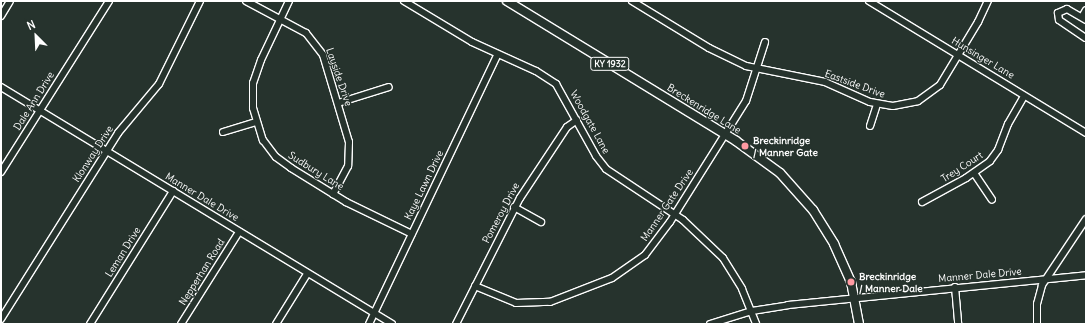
<!DOCTYPE html>
<style>
body{margin:0}
#map{position:relative;width:1087px;height:325px;overflow:hidden;background:#26332d;font-family:Delius,sans-serif}
div>[style]{position:absolute}
[style*='--x']{left:calc(var(--x)*1px);top:calc(var(--y)*1px);width:calc(var(--w)*1px);rotate:calc(var(--a)*1deg)}
.roads{filter:drop-shadow(1px 0 #fff) drop-shadow(-1px 0 #fff) drop-shadow(0 1px #fff) drop-shadow(0 -1px #fff)}
.minor>*{height:6px;margin:-3px;padding:0 3px;transform-origin:3px;border-radius:3px;background:#26332d}
.major>*{height:8px;margin:-4px;padding:0 4px;transform-origin:4px;border-radius:4px;background:#26332d}
.dots>*{width:11px;height:11px;translate:-50% -50%;box-sizing:border-box;border:2px solid #26332d;border-radius:50%}
span{translate:-50% -50%;white-space:nowrap;text-align:center;line-height:1.15;-webkit-text-stroke:3px #26332d;paint-order:stroke}
.shield-label span{padding:1px 3px;background:#26332d;border:1px solid;border-radius:3px;-webkit-text-stroke-width:0}
.shield-label{font-size:9px;color:#fff;font-weight:700}
.street-label{font-size:10px;color:#fff}
.poi-label{font-size:10px;color:#fff;font-weight:700}
.left{translate:0 -50%;text-align:left}
.frame{position:absolute;inset:0;border:2px solid #fff;pointer-events:none}
.north{position:absolute;left:16px;top:16px;width:40px;height:40px;-webkit-text-stroke:3px #26332d;paint-order:stroke;rotate:336deg;font-size:11px;font-weight:700;line-height:16px;text-align:center;color:#fff}
.north::after{content:'';display:block;margin:auto;width:14px;height:18px;background:#fff;clip-path:polygon(50% 0,100% 100%,50% 72%,0 100%)}
</style>
<div id="map">
<div class="roads">
<div class="minor">
<i style="--x:246;--y:1;--w:68;--a:28.1"></i>
<i style="--x:306;--y:33;--w:28;--a:52"></i>
<i style="--x:323;--y:55;--w:91;--a:73.4"></i>
<i style="--x:349;--y:142;--w:24;--a:92"></i>
<i style="--x:348;--y:166;--w:32;--a:118"></i>
<i style="--x:289;--y:1;--w:65;--a:115.4"></i>
<i style="--x:261;--y:60;--w:24;--a:109"></i>
<i style="--x:253;--y:83;--w:25;--a:90"></i>
<i style="--x:253;--y:108;--w:34;--a:73"></i>
<i style="--x:263;--y:140;--w:21;--a:53"></i>
<i style="--x:276;--y:157;--w:19;--a:36"></i>
<i style="--x:291;--y:168;--w:65;--a:31.7"></i>
<i style="--x:346;--y:202;--w:73;--a:25.9"></i>
<i style="--x:404;--y:1;--w:79;--a:31.1"></i>
<i style="--x:472;--y:42;--w:70;--a:24.4"></i>
<i style="--x:536;--y:71;--w:24;--a:33"></i>
<i style="--x:556;--y:84;--w:82;--a:60.9"></i>
<i style="--x:596;--y:156;--w:16;--a:52"></i>
<i style="--x:606;--y:169;--w:92;--a:33.5"></i>
<i style="--x:683;--y:220;--w:55;--a:43.5"></i>
<i style="--x:723;--y:258;--w:36;--a:58"></i>
<i style="--x:742;--y:289;--w:38;--a:68"></i>
<i style="--x:632;--y:1;--w:90;--a:31.4"></i>
<i style="--x:709;--y:48;--w:41;--a:25.9"></i>
<i style="--x:746;--y:66;--w:81;--a:11.4"></i>
<i style="--x:825;--y:82;--w:49;--a:24"></i>
<i style="--x:870;--y:102;--w:23;--a:10"></i>
<i style="--x:893;--y:106;--w:25;--a:-11"></i>
<i style="--x:918;--y:101;--w:27;--a:-36"></i>
<i style="--x:940;--y:85;--w:74;--a:-58.9"></i>
<i style="--x:978;--y:22;--w:23;--a:-65"></i>
<i style="--x:869;--y:1;--w:254;--a:31.3"></i>
<i style="--x:1;--y:16;--w:17;--a:-59"></i>
<i style="--x:1082;--y:17;--w:8;--a:-60"></i>
<i style="--x:1086;--y:20;--w:22;--a:-150"></i>
<i style="--x:1067;--y:9;--w:10;--a:156"></i>
<i style="--x:1058;--y:13;--w:7;--a:82"></i>
<i style="--x:1059;--y:20;--w:32;--a:34"></i>
<i style="--x:1;--y:87;--w:457;--a:31.2"></i>
<i style="--x:338;--y:103;--w:53;--a:-17.4"></i>
<i style="--x:870;--y:126;--w:23;--a:-72"></i>
<i style="--x:223;--y:132;--w:34;--a:-17"></i>
<i style="--x:1;--y:172;--w:202;--a:-57.7"></i>
<i style="--x:974;--y:173;--w:32;--a:56"></i>
<i style="--x:922;--y:202;--w:50;--a:-28.6"></i>
<i style="--x:966;--y:178;--w:29;--a:-35"></i>
<i style="--x:990;--y:161;--w:14;--a:-54"></i>
<i style="--x:998;--y:150;--w:28;--a:-69"></i>
<i style="--x:1008;--y:124;--w:32;--a:-60"></i>
<i style="--x:514;--y:207;--w:31;--a:29"></i>
<i style="--x:475;--y:286;--w:44;--a:22.5"></i>
<i style="--x:516;--y:303;--w:34;--a:-2"></i>
<i style="--x:550;--y:302;--w:66;--a:-21.2"></i>
<i style="--x:612;--y:278;--w:40;--a:-34.9"></i>
<i style="--x:645;--y:255;--w:41;--a:-52.9"></i>
<i style="--x:670;--y:222;--w:143;--a:-57.9"></i>
<i style="--x:746;--y:101;--w:62;--a:-72.1"></i>
<i style="--x:955;--y:287;--w:37;--a:85"></i>
<i style="--x:1;--y:319;--w:220;--a:-57.8"></i>
<i style="--x:118;--y:133;--w:64;--a:-50.1"></i>
<i style="--x:159;--y:84;--w:93;--a:-63.7"></i>
<i style="--x:90;--y:324;--w:157;--a:-58"></i>
<i style="--x:181;--y:324;--w:109;--a:-57.8"></i>
<i style="--x:276;--y:324;--w:59;--a:-58.2"></i>
<i style="--x:369;--y:324;--w:299;--a:-64.5"></i>
<i style="--x:456;--y:324;--w:141;--a:-63.1"></i>
<i style="--x:520;--y:198;--w:85;--a:-56.5"></i>
<i style="--x:567;--y:127;--w:12;--a:-35"></i>
<i style="--x:710;--y:324;--w:44;--a:-17.2"></i>
<i style="--x:752;--y:311;--w:36;--a:-9"></i>
<i style="--x:788;--y:305;--w:300;--a:-5.7"></i>
<i style="--x:1037;--y:324;--w:20;--a:-90"></i>
<i style="--x:1037;--y:304;--w:20;--a:-75"></i>
<i style="--x:1042;--y:285;--w:79;--a:-56.3"></i>
</div>
<div class="major">
<i style="--x:507;--y:1;--w:268;--a:31.4"></i>
<i style="--x:736;--y:141;--w:54;--a:36"></i>
<i style="--x:780;--y:173;--w:50;--a:48.3"></i>
<i style="--x:813;--y:210;--w:40;--a:58"></i>
<i style="--x:834;--y:244;--w:42;--a:65.9"></i>
<i style="--x:851;--y:282;--w:43;--a:79.2"></i>
</div>
</div>
<div class="dots">
<i style="left:745px;top:146px;background:#ff9aa2"></i>
<i style="left:851px;top:282px;background:#ff9aa2"></i>
</div>
<div class="shield-label">
<span style="left:610px;top:64px">KY 1932</span>
</div>
<div class="street-label">
<span style="left:983px;top:58px;rotate:31deg">Hunsinger Lane</span>
<span style="left:339px;top:77px;rotate:71deg">Layside Drive</span>
<span style="left:855px;top:84px;rotate:20deg">Eastside Drive</span>
<span style="left:34px;top:101px;rotate:-58deg">Dale Ann Drive</span>
<span style="left:704px;top:109px;rotate:32deg">Breckenridge Lane</span>
<span style="left:590px;top:122px;rotate:61deg">Woodgate Lane</span>
<span style="left:93px;top:154px;rotate:-57deg">Klonway Drive</span>
<span style="left:962px;top:167px;rotate:-33deg">Trey Court</span>
<span style="left:316px;top:171px;rotate:32deg">Sudbury Lane</span>
<span style="left:424px;top:185px;rotate:-64deg">Kaye Lawn Drive</span>
<span style="left:202px;top:197px;rotate:31deg">Manner Dale Drive</span>
<span style="left:667px;top:205px;rotate:-56deg">Manner Gate Drive</span>
<span style="left:501px;top:213px;rotate:-62deg">Pomeroy Drive</span>
<span style="left:123px;top:252px;rotate:-58deg">Leman Drive</span>
<span style="left:202px;top:272px;rotate:-58deg">Nepperhan Road</span>
<span style="left:980px;top:275px;rotate:-5deg">Manner Dale Drive</span>
</div>
<div class="poi-label">
<span class="left" style="left:753px;top:146px">Breckinridge<br>/ Manner Gate</span>
<span class="left" style="left:859px;top:282px">Breckinridge<br>/ Manner Dale</span>
</div>
<div class="frame"></div>
<div class="north">N</div>
</div>
